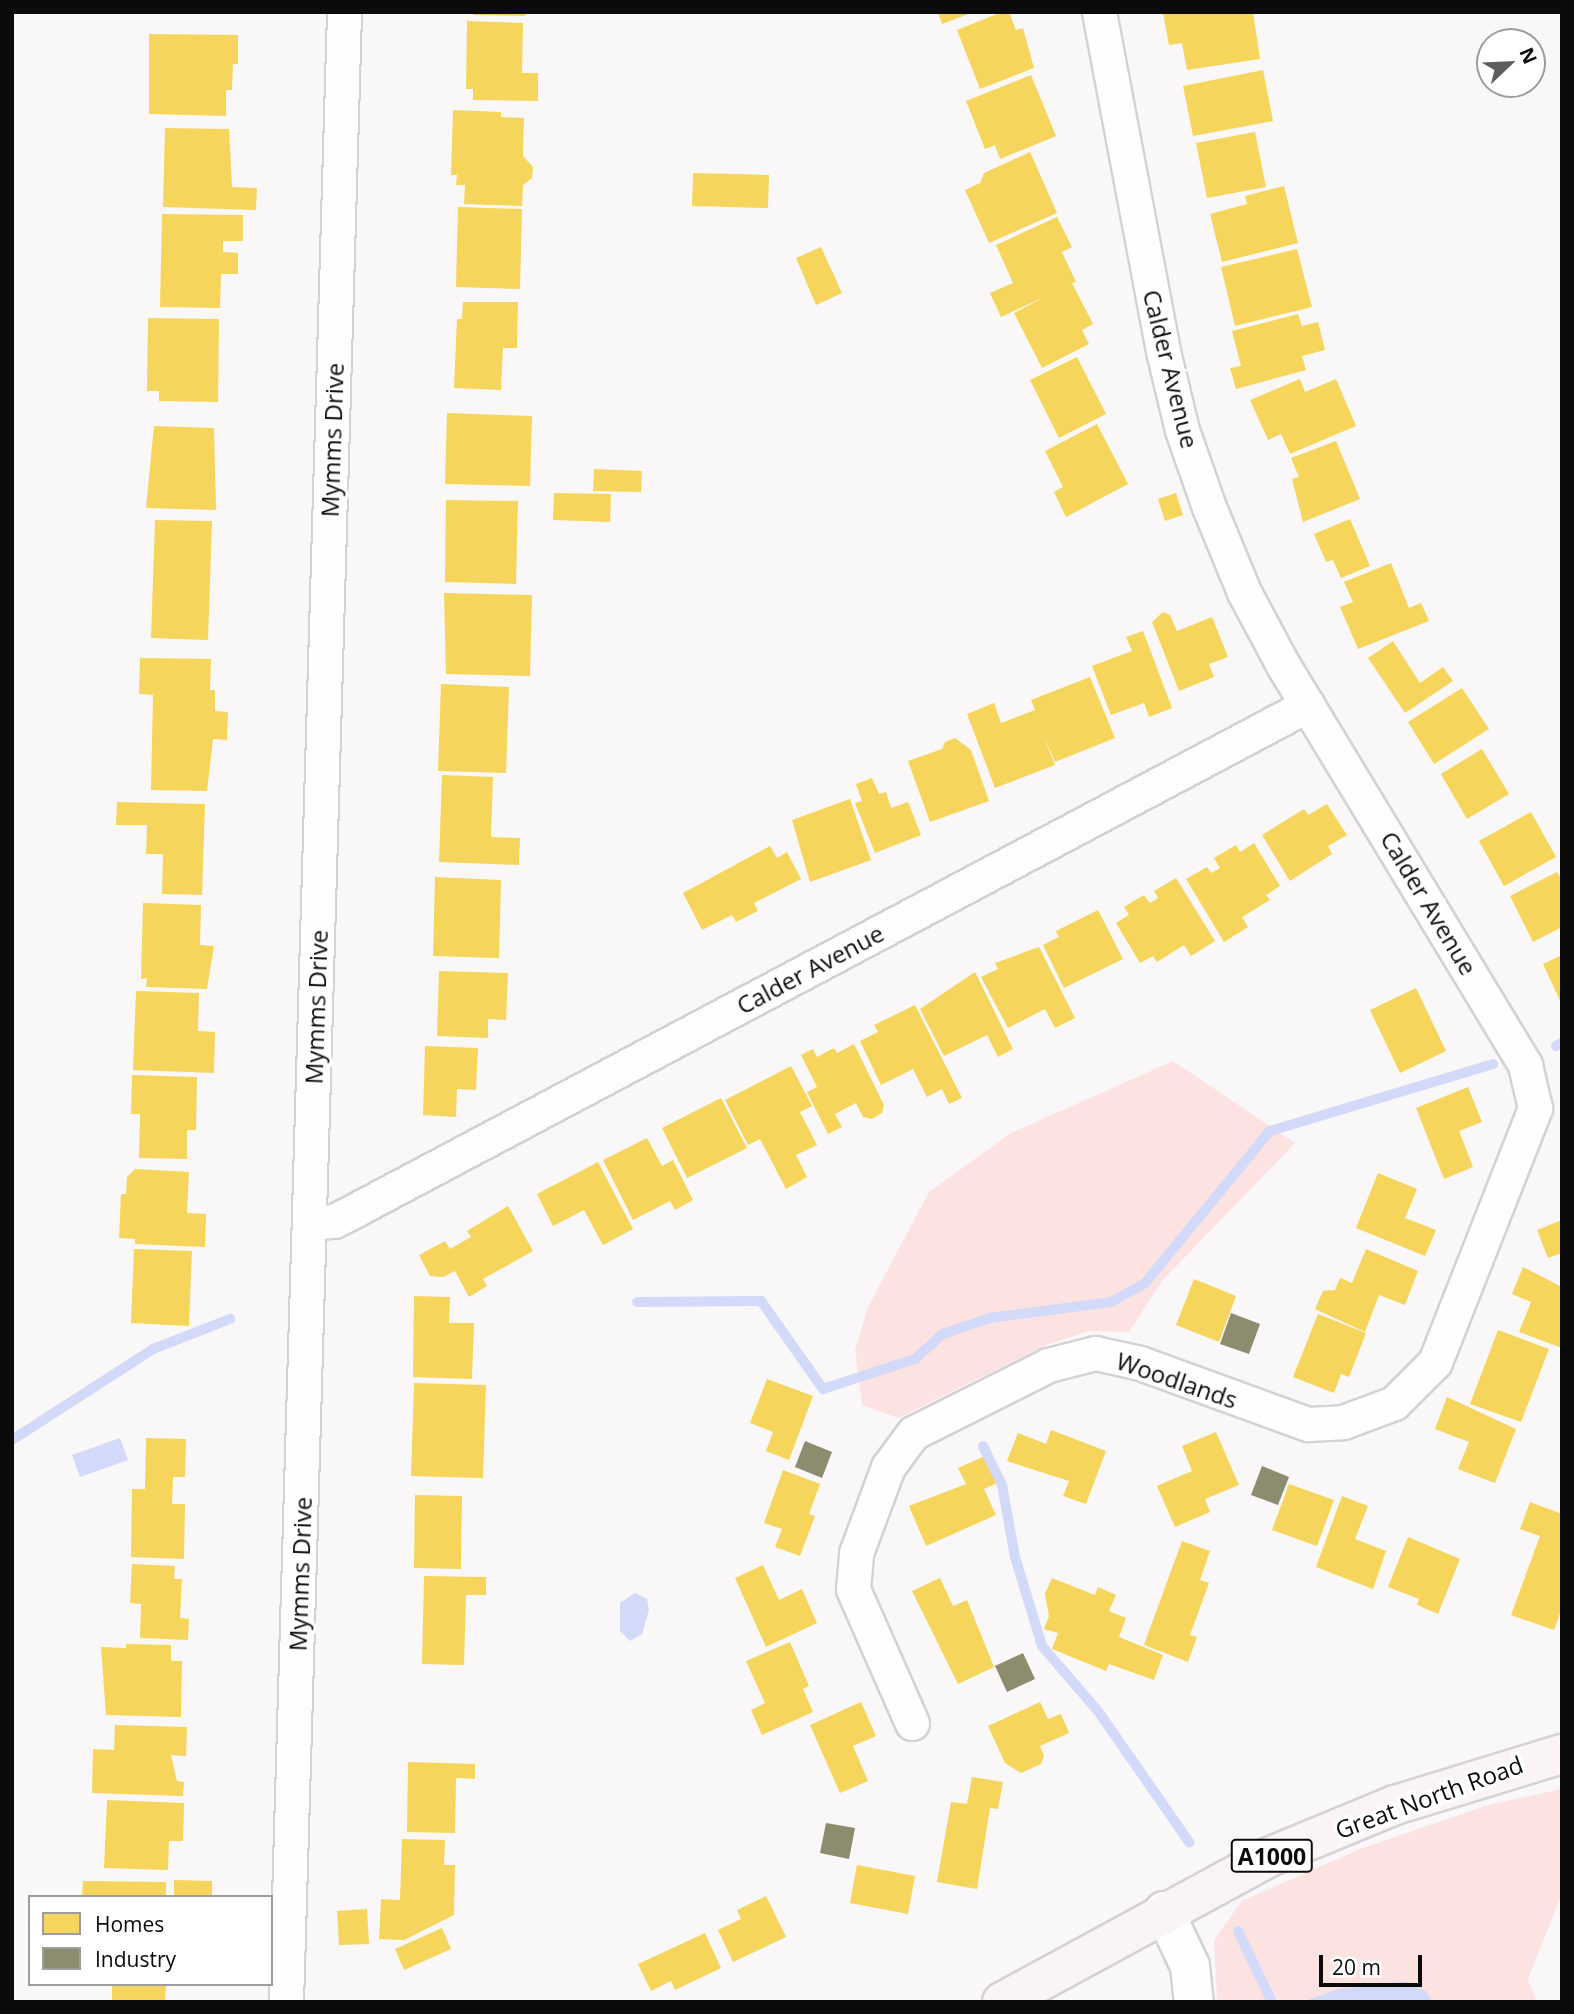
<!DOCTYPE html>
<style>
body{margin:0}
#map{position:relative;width:1574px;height:2014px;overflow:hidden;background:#f9f7f8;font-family:"Open Sans",sans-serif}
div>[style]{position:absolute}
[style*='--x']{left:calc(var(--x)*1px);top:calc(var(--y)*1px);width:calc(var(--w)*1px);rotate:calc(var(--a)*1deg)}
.green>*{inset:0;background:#fce3e2}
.water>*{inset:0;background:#d3d9f8}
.homes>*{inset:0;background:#f6d55c}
.industry>*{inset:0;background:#8c8c6e}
.stream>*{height:10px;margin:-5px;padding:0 5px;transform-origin:5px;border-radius:5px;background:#d3d9f8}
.roads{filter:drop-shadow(2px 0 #d4d3d4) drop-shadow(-2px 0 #d4d3d4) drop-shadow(0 2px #d4d3d4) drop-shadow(0 -2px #d4d3d4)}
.street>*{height:33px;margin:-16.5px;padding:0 16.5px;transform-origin:16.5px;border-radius:16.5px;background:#fefefe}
.secondary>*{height:38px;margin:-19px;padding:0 19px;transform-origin:19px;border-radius:19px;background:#fefefe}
.primary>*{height:38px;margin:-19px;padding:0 19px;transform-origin:19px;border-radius:19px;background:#faf4f6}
span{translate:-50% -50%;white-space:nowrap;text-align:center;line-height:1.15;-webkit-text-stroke:7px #fff;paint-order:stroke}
.shield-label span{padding:2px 5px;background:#fff;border:2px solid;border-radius:5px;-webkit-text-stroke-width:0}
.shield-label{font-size:23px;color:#0c0b0c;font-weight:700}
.street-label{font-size:24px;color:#0c0b0c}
.frame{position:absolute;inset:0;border:14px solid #0c0b0c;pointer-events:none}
.legend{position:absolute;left:28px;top:1895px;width:245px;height:91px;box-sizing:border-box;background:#fff;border:2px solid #9e9d9e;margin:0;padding:9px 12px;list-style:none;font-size:21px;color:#0c0b0c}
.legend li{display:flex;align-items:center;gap:14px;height:35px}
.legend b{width:35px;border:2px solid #9e9d9e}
.north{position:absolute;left:1476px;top:28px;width:70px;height:70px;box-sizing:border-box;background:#fff;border:2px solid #9e9d9e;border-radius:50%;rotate:67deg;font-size:19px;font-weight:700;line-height:28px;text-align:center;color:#0c0b0c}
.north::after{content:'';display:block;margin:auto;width:24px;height:32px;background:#5f5e5f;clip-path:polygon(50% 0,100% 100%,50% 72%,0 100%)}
.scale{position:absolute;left:1319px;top:1955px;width:103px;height:32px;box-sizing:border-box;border:4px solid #0c0b0c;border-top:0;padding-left:9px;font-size:21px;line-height:24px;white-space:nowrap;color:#0c0b0c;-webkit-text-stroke:5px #fff;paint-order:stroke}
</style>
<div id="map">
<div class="green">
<i style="clip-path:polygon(1173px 1061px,1295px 1143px,1162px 1281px,1129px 1332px,1089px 1331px,1049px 1344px,898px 1418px,862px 1405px,855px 1350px,868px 1307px,929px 1192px,1011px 1133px)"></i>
<i style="clip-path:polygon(1562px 1789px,1562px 1894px,1528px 1979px,1537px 2002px,1433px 2002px,1426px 1991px,1338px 1989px,1302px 2002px,1217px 2002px,1214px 1940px,1242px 1901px,1360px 1849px,1488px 1805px)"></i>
</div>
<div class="water">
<i style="clip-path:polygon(120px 1438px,128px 1460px,80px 1477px,72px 1455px)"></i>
<i style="clip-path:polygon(635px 1593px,647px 1599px,649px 1610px,642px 1634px,630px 1641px,620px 1631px,620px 1603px)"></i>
<i style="clip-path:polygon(1405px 1981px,1426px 1991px,1433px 2002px,1302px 2002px,1338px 1989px)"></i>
</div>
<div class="homes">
<i style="clip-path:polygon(474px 12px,525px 12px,525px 16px,474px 15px)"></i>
<i style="clip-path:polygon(938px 12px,974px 12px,942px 24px)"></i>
<i style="clip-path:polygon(1002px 12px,1009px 12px,1016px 30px,1023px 28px,1034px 68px,980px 89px,957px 30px)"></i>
<i style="clip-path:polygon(1253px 12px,1260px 59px,1187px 70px,1182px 43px,1169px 45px,1163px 13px)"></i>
<i style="clip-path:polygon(467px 21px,523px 23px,522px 73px,538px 73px,538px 101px,473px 100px,473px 89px,466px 89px)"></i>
<i style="clip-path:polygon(149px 34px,238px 35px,238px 64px,233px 64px,232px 90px,226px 90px,226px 116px,149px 114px)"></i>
<i style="clip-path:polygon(1263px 70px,1273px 121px,1193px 136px,1183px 86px)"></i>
<i style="clip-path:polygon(1031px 75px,1056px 136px,1000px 159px,995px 145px,985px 149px,966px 101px)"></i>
<i style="clip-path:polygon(453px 110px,501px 112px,501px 117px,524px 118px,523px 156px,533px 167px,532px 178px,523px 185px,522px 206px,464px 204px,465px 185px,456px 185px,457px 175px,451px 175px)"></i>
<i style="clip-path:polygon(165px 128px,229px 129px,232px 187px,257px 188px,256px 210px,163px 207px)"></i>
<i style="clip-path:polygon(1255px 132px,1266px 187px,1207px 198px,1196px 143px)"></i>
<i style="clip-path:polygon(1030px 152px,1057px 213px,989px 243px,965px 190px,980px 183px,984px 173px)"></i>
<i style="clip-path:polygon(693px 173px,769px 175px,768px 208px,692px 206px)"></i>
<i style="clip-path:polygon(1284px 186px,1298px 243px,1222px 262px,1210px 214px,1247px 204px,1245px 196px)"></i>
<i style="clip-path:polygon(458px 207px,522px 209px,520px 289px,456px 287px)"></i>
<i style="clip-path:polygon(162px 214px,243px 215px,243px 241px,223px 241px,223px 252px,238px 253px,238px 274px,221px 274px,220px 308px,160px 307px)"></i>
<i style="clip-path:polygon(1057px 217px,1072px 247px,1062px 252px,1076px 282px,1072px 283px,1093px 324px,1082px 330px,1089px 344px,1042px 368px,1014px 313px,1046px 296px,1001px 317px,990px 293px,1013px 283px,996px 245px)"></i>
<i style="clip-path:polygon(821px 247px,842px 293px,816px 305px,796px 258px)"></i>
<i style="clip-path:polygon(1297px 249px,1312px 307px,1235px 326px,1221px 267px)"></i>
<i style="clip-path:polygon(463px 302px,518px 302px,517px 348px,503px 348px,501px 390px,454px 388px,457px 319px,462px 319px)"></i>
<i style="clip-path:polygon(1298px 314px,1302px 326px,1318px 322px,1325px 350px,1302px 356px,1306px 370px,1236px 389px,1230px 368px,1241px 366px,1232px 331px)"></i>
<i style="clip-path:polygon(148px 318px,219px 319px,218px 402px,159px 401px,159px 391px,147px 391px)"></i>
<i style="clip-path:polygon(1077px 357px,1106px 414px,1059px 438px,1030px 380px)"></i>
<i style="clip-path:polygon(1300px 379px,1305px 392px,1336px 379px,1356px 426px,1290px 454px,1281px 434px,1268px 440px,1250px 400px)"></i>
<i style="clip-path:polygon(447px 413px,532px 416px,530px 486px,445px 484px)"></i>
<i style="clip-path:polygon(1097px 424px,1128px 484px,1066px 517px,1054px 492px,1063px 487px,1045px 451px)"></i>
<i style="clip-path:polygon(154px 426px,214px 428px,216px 510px,146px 508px)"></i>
<i style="clip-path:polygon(1336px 441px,1360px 499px,1303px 522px,1292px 479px,1299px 477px,1291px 458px)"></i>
<i style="clip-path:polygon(594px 469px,642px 471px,641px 492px,593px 491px)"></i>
<i style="clip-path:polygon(554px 493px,611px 494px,610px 522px,553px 520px)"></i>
<i style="clip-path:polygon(1176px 493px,1183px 515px,1165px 521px,1158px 499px)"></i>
<i style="clip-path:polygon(446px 500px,518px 501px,516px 584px,445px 582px)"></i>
<i style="clip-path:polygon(1350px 519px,1370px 566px,1341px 578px,1333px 560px,1326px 562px,1314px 534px)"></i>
<i style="clip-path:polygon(155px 520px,212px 521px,208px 640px,151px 638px)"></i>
<i style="clip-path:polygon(1391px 563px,1409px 608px,1421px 603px,1429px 621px,1358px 649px,1340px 607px,1353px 602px,1344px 582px)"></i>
<i style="clip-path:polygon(444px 593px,532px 595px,530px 676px,446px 674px)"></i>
<i style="clip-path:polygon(1163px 612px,1170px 615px,1177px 631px,1212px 617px,1228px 657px,1209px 664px,1214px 677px,1179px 691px,1152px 622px)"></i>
<i style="clip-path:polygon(1143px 631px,1172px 708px,1149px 717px,1144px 703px,1111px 715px,1092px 666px,1132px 651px,1126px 637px)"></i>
<i style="clip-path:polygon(1393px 641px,1420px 683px,1443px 667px,1453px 681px,1405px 713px,1368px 658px)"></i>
<i style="clip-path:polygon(140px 658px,211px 659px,210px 690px,215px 690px,215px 711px,228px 712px,227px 740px,213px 739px,207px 791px,151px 790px,153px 695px,139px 694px)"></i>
<i style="clip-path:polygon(1090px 677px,1115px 738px,1055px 762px,1042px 732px,1055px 765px,995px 788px,967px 714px,994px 703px,1001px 723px,1035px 710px,1031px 700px)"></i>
<i style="clip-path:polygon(441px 684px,509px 687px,506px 773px,438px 771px)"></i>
<i style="clip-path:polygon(1462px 688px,1489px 729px,1434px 764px,1408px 722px)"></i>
<i style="clip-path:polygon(955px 738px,971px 750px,989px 801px,930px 822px,908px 761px,942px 749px,945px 742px)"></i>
<i style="clip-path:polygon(1482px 749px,1509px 794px,1467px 819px,1441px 774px)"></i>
<i style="clip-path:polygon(442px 775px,493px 777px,491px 837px,520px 838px,519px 865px,439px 862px)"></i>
<i style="clip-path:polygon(872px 778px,879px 794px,886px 792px,891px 808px,908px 802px,921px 835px,875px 853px,855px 803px,862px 801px,856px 784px)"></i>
<i style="clip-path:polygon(850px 799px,871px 860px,810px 882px,792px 820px)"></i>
<i style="clip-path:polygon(117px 802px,205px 804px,202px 895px,162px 894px,163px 854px,146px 854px,147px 825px,116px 825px)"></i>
<i style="clip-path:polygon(1327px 804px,1347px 835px,1328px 846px,1332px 854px,1290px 881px,1262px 835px,1304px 809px,1308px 815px)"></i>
<i style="clip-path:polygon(1531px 812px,1556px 857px,1504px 886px,1479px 841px)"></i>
<i style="clip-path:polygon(1254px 843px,1280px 886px,1266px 895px,1270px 900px,1242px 917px,1248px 927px,1224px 942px,1186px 879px,1207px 867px,1211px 873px,1220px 868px,1214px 858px,1236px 845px,1240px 852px)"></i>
<i style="clip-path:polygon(770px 846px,777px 858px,787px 852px,801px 879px,754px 903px,758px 911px,736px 922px,732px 915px,702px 930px,683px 893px)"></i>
<i style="clip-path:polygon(1557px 872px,1562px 880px,1562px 927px,1533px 942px,1510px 896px)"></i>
<i style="clip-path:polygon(435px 877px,501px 880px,499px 958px,433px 956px)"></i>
<i style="clip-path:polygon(1176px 878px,1215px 941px,1191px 956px,1184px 945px,1157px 962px,1153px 956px,1140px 963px,1116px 923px,1129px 915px,1124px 907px,1144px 895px,1150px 903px,1158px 898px,1154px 891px)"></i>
<i style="clip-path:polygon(143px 903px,201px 905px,200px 945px,214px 946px,207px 989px,146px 987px,147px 978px,141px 979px)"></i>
<i style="clip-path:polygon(1098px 910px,1123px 959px,1064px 988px,1043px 945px,1059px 937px,1056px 931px)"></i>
<i style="clip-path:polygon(1039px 947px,1075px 1018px,1055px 1028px,1045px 1009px,1008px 1028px,981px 977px,998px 969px,995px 963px)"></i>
<i style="clip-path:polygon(1562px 955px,1562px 1005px,1543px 964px)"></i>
<i style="clip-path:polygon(439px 971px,508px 973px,506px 1020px,488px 1019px,488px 1038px,437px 1036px)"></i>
<i style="clip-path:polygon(975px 972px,1013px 1049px,998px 1057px,987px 1035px,944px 1056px,920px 1009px)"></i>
<i style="clip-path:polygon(1416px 988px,1446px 1051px,1400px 1073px,1370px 1010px)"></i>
<i style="clip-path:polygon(136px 991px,199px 993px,198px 1031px,215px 1032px,214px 1073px,133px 1070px)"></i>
<i style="clip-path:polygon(915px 1005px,962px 1098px,949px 1104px,942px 1089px,927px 1097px,913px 1069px,881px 1085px,860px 1041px,878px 1032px,874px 1025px)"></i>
<i style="clip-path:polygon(854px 1044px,884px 1105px,882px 1113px,872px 1119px,863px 1117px,856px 1103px,835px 1114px,842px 1127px,828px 1134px,807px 1092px,817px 1087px,801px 1055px,813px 1049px,817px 1057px,834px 1048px,837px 1053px)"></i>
<i style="clip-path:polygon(425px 1046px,478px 1048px,476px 1090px,457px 1089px,456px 1117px,423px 1115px)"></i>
<i style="clip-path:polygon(791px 1066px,812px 1106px,800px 1112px,817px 1145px,796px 1155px,807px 1177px,786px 1189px,760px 1139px,748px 1145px,725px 1100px)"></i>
<i style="clip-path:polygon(132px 1075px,197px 1077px,196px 1130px,187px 1130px,187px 1159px,139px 1158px,140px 1114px,131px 1114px)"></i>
<i style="clip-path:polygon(1468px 1087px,1482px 1122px,1459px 1131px,1473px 1167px,1444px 1179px,1416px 1108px)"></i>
<i style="clip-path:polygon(721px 1098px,747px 1148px,687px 1178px,662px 1128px)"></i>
<i style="clip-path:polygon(647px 1138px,662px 1166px,673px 1160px,693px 1200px,675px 1210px,670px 1201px,633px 1220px,603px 1160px)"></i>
<i style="clip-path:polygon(598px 1162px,633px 1229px,603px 1245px,584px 1210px,553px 1226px,537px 1194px)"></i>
<i style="clip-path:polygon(135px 1169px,189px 1172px,187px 1213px,206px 1214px,205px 1247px,135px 1244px,135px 1239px,119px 1238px,121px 1194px,126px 1194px,127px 1177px)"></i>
<i style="clip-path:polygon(1378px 1173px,1417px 1189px,1405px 1218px,1436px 1230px,1425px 1256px,1356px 1228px)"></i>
<i style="clip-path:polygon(508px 1206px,533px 1251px,483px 1279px,487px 1286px,469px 1297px,455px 1271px,443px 1277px,430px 1276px,419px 1255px,445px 1241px,450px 1249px,471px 1237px,467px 1231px)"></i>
<i style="clip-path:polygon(1562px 1220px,1562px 1253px,1548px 1258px,1537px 1230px)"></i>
<i style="clip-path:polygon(134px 1249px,192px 1251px,189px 1326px,131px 1323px)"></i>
<i style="clip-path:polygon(1366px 1249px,1418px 1271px,1405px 1305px,1379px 1295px,1365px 1332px,1315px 1309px,1323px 1291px,1335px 1290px,1340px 1278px,1352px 1283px)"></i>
<i style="clip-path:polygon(1523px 1267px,1562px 1287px,1562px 1348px,1519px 1332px,1531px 1302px,1512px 1294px)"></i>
<i style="clip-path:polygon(1194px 1279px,1236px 1296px,1219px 1342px,1176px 1325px)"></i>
<i style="clip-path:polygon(414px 1296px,450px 1297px,449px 1323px,474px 1323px,472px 1379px,413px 1377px)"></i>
<i style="clip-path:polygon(1318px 1314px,1366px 1333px,1349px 1377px,1341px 1374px,1334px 1393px,1293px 1377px)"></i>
<i style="clip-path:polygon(1498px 1330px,1549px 1349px,1521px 1422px,1470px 1404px)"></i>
<i style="clip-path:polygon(767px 1379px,813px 1396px,789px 1460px,766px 1451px,773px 1432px,750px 1423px)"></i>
<i style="clip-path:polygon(414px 1383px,486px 1385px,483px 1478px,411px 1476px)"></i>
<i style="clip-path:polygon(1447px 1397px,1516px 1429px,1495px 1483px,1458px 1469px,1469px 1442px,1435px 1429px)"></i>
<i style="clip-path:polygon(1051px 1430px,1106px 1451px,1086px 1504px,1063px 1496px,1069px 1481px,1007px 1461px,1018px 1433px,1046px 1444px)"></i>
<i style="clip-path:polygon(1216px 1432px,1239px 1485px,1205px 1499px,1210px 1512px,1175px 1527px,1157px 1486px,1192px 1471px,1182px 1446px)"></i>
<i style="clip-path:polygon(146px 1438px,186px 1439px,185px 1477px,173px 1477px,172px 1504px,185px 1504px,184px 1559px,131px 1557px,132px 1489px,145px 1489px)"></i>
<i style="clip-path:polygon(985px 1456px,997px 1483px,984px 1489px,996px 1515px,926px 1546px,909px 1506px,966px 1484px,958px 1468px)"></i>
<i style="clip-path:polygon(783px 1470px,820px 1484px,809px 1514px,815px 1516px,800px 1556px,775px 1547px,782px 1529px,764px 1523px)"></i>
<i style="clip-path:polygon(1289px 1484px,1334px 1500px,1317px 1546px,1272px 1530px)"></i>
<i style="clip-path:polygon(415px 1495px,462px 1496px,461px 1569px,414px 1568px)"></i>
<i style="clip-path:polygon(1342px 1496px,1368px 1506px,1355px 1539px,1386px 1551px,1373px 1589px,1316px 1567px)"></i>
<i style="clip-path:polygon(1530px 1502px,1562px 1514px,1562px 1608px,1554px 1630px,1511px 1615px,1540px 1536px,1520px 1529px)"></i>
<i style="clip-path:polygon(1408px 1537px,1460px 1559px,1438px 1614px,1417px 1605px,1419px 1599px,1388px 1587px)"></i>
<i style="clip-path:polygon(1182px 1541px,1210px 1551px,1200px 1580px,1209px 1583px,1190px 1635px,1197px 1637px,1188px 1662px,1144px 1645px)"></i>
<i style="clip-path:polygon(132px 1564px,175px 1566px,174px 1579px,182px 1579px,180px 1618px,189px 1619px,188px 1640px,140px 1638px,141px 1604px,130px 1603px)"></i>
<i style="clip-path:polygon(763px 1565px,779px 1600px,802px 1589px,817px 1623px,766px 1647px,735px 1578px)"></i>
<i style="clip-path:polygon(424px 1576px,486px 1577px,486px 1595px,466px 1595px,464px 1665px,422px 1664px)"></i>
<i style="clip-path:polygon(940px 1578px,953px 1606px,967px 1600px,994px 1667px,958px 1684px,912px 1591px)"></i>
<i style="clip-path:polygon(1052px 1578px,1095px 1595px,1098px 1587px,1116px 1595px,1109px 1611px,1126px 1618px,1119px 1637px,1163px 1655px,1154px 1680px,1109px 1664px,1106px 1671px,1052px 1649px,1058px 1633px,1044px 1629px,1049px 1616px,1045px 1594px)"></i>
<i style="clip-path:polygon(790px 1642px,809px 1686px,803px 1689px,813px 1712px,762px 1735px,751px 1710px,765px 1703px,746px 1661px)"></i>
<i style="clip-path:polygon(126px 1644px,171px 1645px,171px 1661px,182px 1661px,181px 1717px,106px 1715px,101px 1647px,126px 1648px)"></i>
<i style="clip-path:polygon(861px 1702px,876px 1736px,853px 1746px,868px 1781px,840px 1793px,810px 1725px)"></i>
<i style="clip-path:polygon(1040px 1702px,1048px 1719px,1061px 1714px,1069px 1733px,1040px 1746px,1044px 1756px,1041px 1764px,1021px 1773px,1005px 1763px,988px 1726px)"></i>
<i style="clip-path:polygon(115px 1725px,187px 1727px,186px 1756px,171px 1755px,177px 1781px,184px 1782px,183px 1796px,92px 1793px,93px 1749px,114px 1750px)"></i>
<i style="clip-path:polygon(408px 1762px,475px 1764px,475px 1779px,456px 1778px,455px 1833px,407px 1832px)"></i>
<i style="clip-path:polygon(972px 1777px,1003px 1782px,998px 1809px,990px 1808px,977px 1889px,937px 1882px,951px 1802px,967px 1804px)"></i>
<i style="clip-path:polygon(107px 1800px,184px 1803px,183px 1841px,169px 1841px,168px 1870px,104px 1868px)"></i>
<i style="clip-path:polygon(402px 1839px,445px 1840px,444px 1865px,455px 1865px,454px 1915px,404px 1940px,379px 1939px,381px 1899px,400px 1900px)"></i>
<i style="clip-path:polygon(857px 1865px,915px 1876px,908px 1914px,850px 1903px)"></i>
<i style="clip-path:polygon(174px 1880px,212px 1881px,212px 1897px,174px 1897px)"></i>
<i style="clip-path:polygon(83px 1881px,166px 1882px,166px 1897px,82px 1897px)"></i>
<i style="clip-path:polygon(766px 1896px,786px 1937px,733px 1962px,718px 1930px,741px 1919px,737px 1910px)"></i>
<i style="clip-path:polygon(367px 1909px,369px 1944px,339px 1945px,337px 1911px)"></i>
<i style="clip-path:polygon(442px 1928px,451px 1949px,404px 1970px,395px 1949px)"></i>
<i style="clip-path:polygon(705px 1933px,721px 1968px,675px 1990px,671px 1981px,651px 1991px,638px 1964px)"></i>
<i style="clip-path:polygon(112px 1984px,166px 1984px,165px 2002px,112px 2002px)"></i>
</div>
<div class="industry">
<i style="clip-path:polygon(1231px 1313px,1260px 1324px,1249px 1354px,1220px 1344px)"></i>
<i style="clip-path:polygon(805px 1441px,832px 1452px,822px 1478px,795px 1467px)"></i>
<i style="clip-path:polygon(1262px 1466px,1289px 1477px,1278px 1505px,1251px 1495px)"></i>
<i style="clip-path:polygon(1023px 1653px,1035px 1679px,1007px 1692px,995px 1666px)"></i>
<i style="clip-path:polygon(826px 1823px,855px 1828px,849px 1859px,820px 1853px)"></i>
</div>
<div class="stream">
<i style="--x:1556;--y:1046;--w:7;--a:-27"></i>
<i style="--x:637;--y:1302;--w:124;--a:-0.5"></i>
<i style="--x:761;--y:1301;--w:108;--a:54.8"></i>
<i style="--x:823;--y:1389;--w:97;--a:-18.1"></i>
<i style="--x:915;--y:1359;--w:38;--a:-42"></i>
<i style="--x:943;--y:1334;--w:50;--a:-18.8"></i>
<i style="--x:990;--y:1318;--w:122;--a:-7.5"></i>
<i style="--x:1111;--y:1302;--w:39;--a:-29"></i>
<i style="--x:1145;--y:1283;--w:197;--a:-50.6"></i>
<i style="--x:1270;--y:1131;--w:233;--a:-16.7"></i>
<i style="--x:12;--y:1440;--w:168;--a:-32.8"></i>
<i style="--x:153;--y:1349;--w:83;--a:-21.3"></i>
<i style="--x:983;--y:1446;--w:43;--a:64"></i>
<i style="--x:1002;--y:1485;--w:73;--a:79.8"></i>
<i style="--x:1015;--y:1557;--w:93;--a:73.1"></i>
<i style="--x:1042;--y:1646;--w:86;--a:49.3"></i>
<i style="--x:1098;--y:1711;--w:160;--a:55.2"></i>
<i style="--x:1238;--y:1931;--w:79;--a:64.4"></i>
</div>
<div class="roads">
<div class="street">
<i style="--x:1099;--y:12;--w:345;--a:79.3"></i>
<i style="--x:1163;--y:351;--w:81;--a:76.5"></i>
<i style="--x:1182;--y:430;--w:82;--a:70.7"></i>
<i style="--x:1209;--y:507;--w:92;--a:67.6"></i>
<i style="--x:1244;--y:592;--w:83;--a:61.9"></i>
<i style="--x:1283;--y:665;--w:468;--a:58.8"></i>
<i style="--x:1525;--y:1065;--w:44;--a:76.9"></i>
<i style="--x:309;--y:1223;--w:25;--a:-5"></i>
<i style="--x:334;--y:1221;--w:28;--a:-27"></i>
<i style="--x:359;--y:1208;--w:1074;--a:-27.93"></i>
<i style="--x:912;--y:1723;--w:146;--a:-113.8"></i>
<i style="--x:853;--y:1589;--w:36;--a:-85"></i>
<i style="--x:856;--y:1553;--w:92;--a:-69.6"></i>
<i style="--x:888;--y:1467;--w:42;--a:-53.7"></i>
<i style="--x:913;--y:1433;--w:151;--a:-26.7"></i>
<i style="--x:1048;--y:1365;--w:49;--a:-14.3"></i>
<i style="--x:1095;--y:1353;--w:46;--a:12.5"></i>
<i style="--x:1140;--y:1363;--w:179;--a:20"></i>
<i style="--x:1308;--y:1424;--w:35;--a:-3"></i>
<i style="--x:1343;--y:1422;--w:54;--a:-20.4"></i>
<i style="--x:1394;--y:1403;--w:58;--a:-45"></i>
<i style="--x:1435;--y:1362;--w:273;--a:-68.5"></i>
<i style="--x:286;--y:2002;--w:1991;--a:-88.33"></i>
</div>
<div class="secondary">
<i style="--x:1164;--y:1911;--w:61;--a:64.7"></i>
<i style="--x:1190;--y:1966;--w:36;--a:84"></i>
</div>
<div class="primary">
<i style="--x:1002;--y:2002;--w:304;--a:-28.5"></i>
<i style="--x:1269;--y:1857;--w:136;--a:-22.4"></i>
<i style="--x:1395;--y:1805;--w:175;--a:-17"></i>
</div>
</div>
<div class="shield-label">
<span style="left:1272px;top:1856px">A1000</span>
</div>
<div class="street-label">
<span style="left:1171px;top:369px;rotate:76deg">Calder Avenue</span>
<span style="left:332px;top:440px;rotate:-88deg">Mymms Drive</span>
<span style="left:1429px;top:903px;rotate:59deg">Calder Avenue</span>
<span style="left:810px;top:969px;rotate:-28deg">Calder Avenue</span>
<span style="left:316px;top:1007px;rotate:-88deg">Mymms Drive</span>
<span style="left:1177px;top:1380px;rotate:19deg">Woodlands</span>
<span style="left:300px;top:1574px;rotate:-88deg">Mymms Drive</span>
<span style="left:1429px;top:1797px;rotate:-20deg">Great North Road</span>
</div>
<div class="frame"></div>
<ul class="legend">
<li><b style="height:19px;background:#f6d55c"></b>Homes</li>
<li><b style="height:19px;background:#8c8c6e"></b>Industry</li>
</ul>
<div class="north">N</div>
<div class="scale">20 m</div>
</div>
